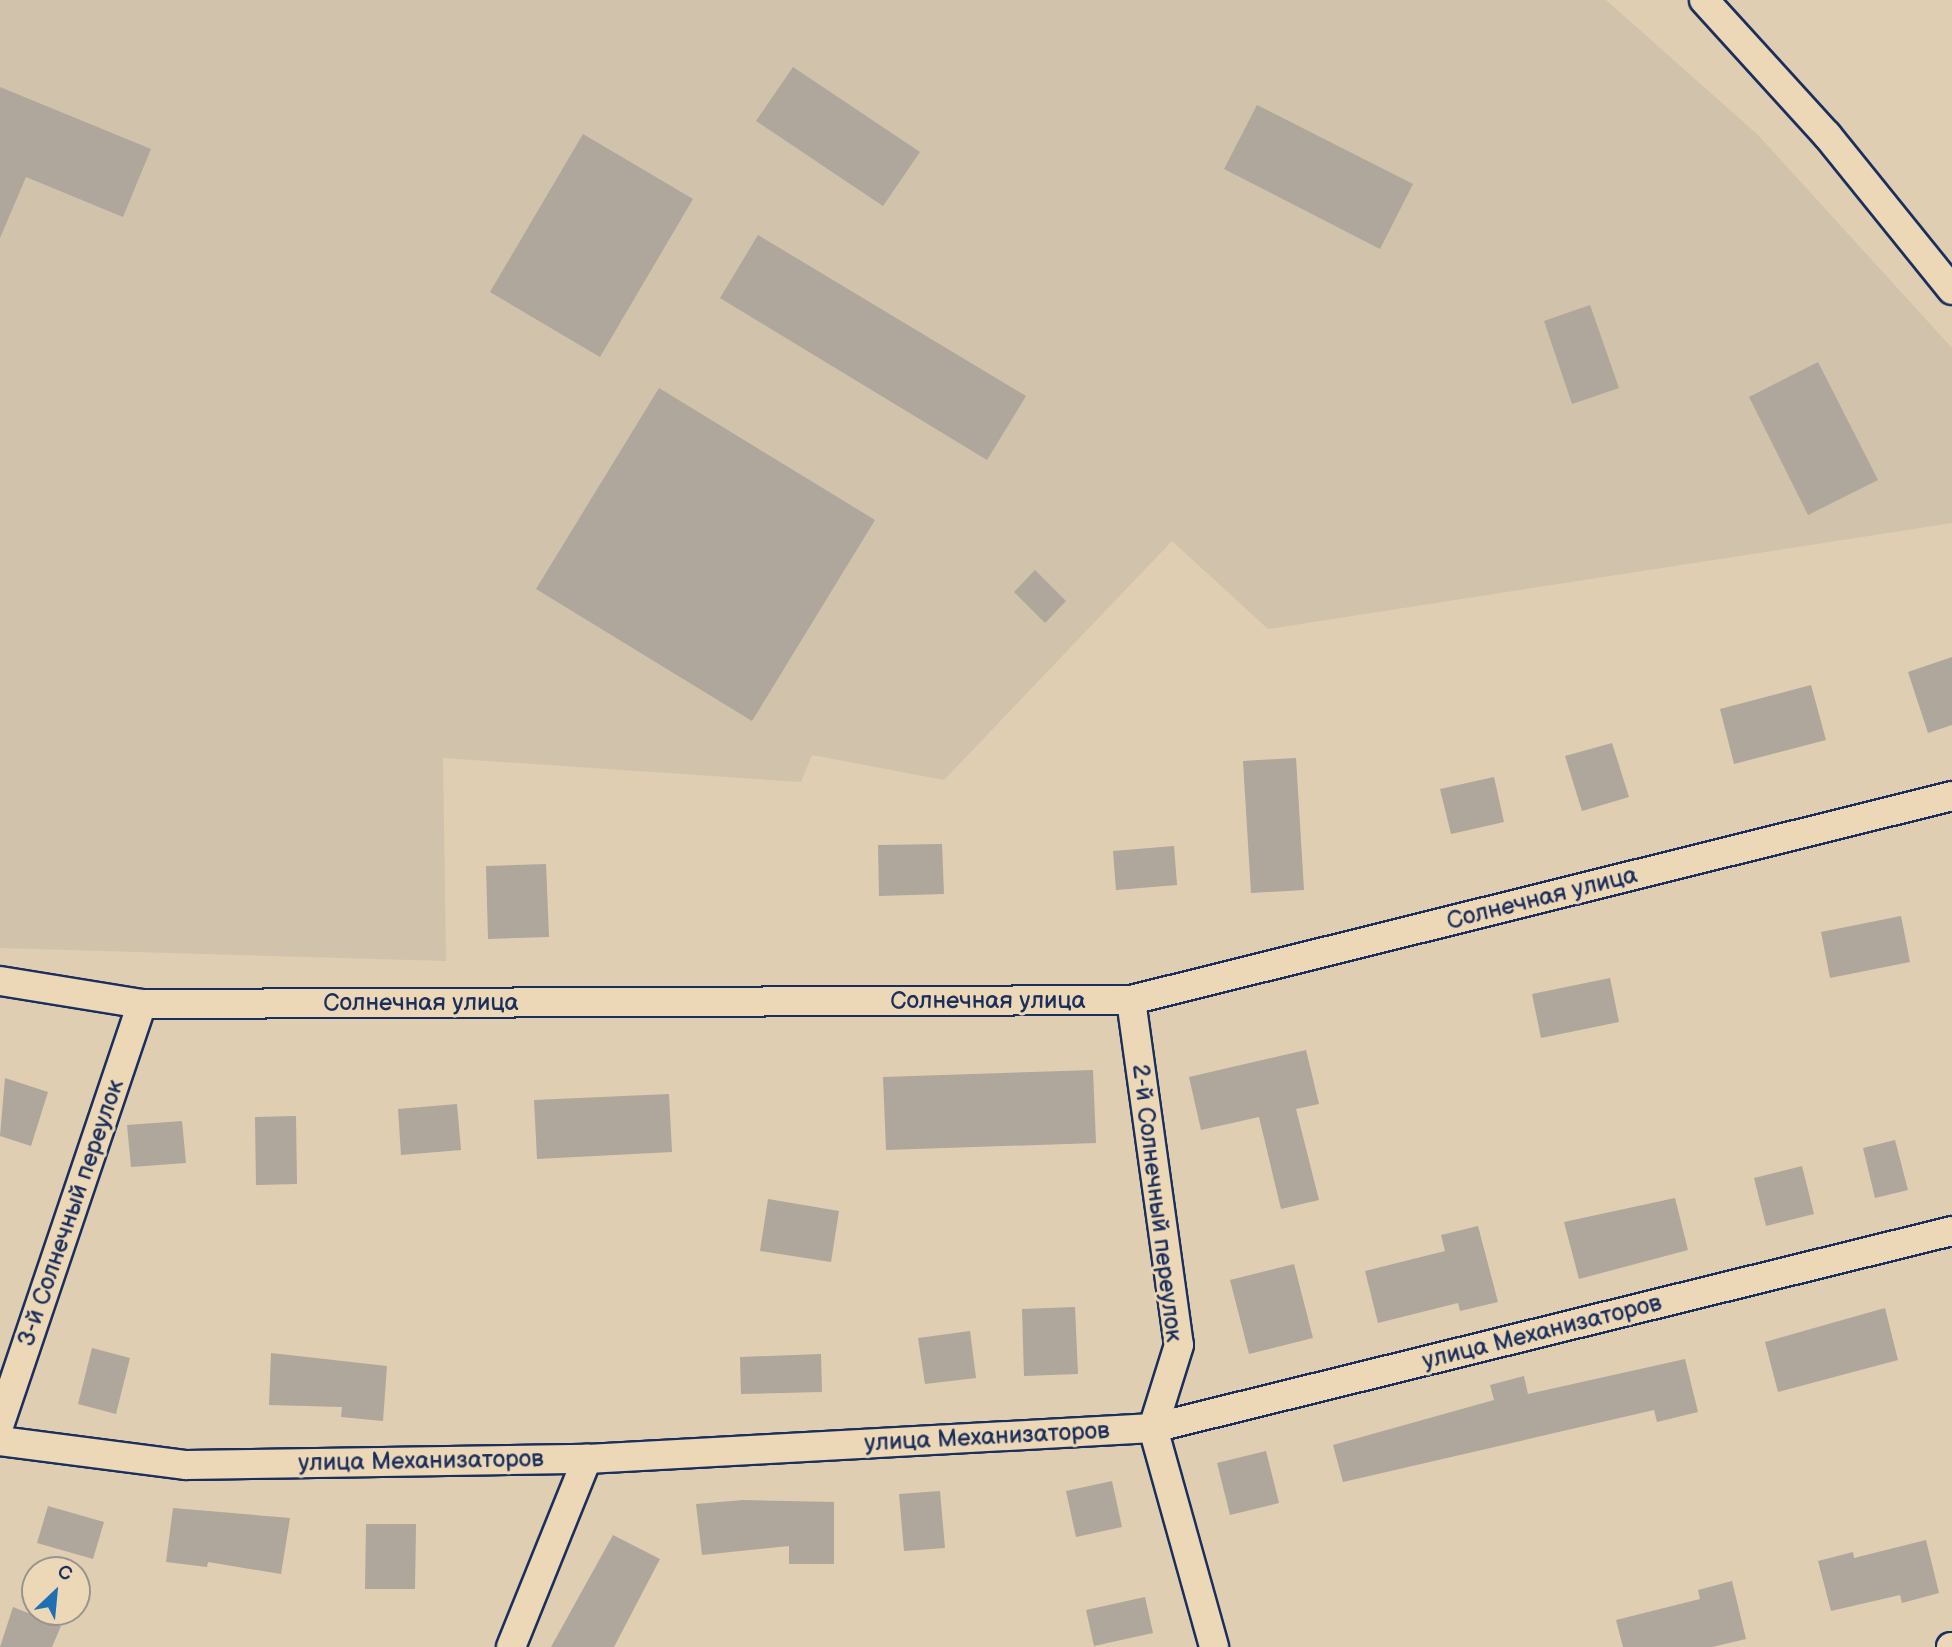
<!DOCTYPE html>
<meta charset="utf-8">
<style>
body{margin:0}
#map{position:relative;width:1952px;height:1647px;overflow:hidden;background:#dfceb1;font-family:"Balsamiq Sans",sans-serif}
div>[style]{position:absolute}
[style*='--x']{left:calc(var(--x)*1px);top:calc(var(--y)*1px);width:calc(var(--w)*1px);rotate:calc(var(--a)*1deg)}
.built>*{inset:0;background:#d1c2ab}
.building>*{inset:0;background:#afa69c}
.roads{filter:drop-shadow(2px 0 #1b2f5e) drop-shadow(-2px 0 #1b2f5e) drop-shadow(0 2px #1b2f5e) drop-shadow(0 -2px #1b2f5e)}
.minor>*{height:28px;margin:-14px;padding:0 14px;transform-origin:14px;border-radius:14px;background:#ecd8b6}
span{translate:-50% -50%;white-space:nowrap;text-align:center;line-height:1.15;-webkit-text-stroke:6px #ecd8b6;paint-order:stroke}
.street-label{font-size:24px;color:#1b2f5e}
.north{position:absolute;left:21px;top:1556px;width:70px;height:70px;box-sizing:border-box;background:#ecd8b6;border:2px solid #989493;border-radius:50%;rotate:26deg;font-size:19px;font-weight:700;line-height:28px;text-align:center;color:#1b2f5e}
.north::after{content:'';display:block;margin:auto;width:24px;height:32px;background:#1f6fb2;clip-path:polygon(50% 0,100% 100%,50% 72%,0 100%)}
</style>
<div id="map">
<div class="built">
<i style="clip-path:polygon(0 0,1606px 0,1758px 135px,1952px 348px,1952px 523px,1268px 629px,1172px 541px,944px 780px,812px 755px,801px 782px,443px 758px,446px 961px,0 948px)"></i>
</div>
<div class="building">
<i style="clip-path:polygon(793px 67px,920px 152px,883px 206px,756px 121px)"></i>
<i style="clip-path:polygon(0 87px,151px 149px,123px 217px,26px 177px,0 238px)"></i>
<i style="clip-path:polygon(1257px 105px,1413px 184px,1380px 249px,1224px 169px)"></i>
<i style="clip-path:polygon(583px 134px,693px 199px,600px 357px,490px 292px)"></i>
<i style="clip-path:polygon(758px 235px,1026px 396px,987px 460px,720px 298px)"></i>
<i style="clip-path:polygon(1590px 305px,1619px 388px,1572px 404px,1544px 321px)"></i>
<i style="clip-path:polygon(1818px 362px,1878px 480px,1808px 515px,1749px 397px)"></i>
<i style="clip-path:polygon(659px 388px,875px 520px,752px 721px,536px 589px)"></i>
<i style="clip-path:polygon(1035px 570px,1066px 601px,1045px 623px,1014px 592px)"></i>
<i style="clip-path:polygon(1952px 657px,1952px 725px,1928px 733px,1908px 672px)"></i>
<i style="clip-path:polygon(1811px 685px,1826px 740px,1734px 764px,1720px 709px)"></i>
<i style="clip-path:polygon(1612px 743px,1629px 797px,1582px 811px,1565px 756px)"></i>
<i style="clip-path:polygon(1296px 758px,1304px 890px,1251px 893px,1243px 761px)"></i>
<i style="clip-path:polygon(1494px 777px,1504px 822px,1451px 834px,1440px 789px)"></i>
<i style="clip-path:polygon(942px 844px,944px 894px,879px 896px,878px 845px)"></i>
<i style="clip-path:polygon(1174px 846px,1177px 885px,1116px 890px,1113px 851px)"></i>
<i style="clip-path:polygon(546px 864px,549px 937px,488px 939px,486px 866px)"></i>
<i style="clip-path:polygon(1901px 916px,1910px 962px,1830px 978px,1821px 932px)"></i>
<i style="clip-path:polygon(1610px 978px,1619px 1022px,1541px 1038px,1532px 994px)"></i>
<i style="clip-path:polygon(1306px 1050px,1319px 1104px,1296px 1109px,1319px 1200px,1281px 1209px,1259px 1117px,1201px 1130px,1189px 1077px)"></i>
<i style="clip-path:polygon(1093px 1070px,1096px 1143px,886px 1150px,883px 1077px)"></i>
<i style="clip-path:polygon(5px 1078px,48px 1092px,31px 1146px,0 1136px)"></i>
<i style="clip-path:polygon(669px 1094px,672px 1152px,537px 1159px,534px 1100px)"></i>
<i style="clip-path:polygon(457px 1104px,461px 1150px,401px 1155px,398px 1109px)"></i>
<i style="clip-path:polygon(296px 1116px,297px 1184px,256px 1185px,255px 1117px)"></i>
<i style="clip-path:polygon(182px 1121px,186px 1163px,131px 1167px,127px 1125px)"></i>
<i style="clip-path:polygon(1895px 1140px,1908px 1190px,1875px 1198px,1863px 1148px)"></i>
<i style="clip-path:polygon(1802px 1166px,1814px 1214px,1766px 1226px,1754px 1178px)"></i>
<i style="clip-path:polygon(1675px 1198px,1688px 1250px,1579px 1279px,1564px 1222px)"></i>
<i style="clip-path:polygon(768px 1199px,839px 1211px,831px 1262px,760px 1251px)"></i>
<i style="clip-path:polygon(1478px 1226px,1498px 1302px,1460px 1311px,1458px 1303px,1378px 1323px,1365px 1271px,1445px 1251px,1441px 1235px)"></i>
<i style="clip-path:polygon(1294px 1264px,1313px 1338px,1249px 1354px,1230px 1280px)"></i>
<i style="clip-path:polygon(1075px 1307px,1078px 1374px,1024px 1376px,1022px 1309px)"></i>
<i style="clip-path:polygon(1885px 1308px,1898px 1360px,1778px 1392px,1765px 1342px)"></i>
<i style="clip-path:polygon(970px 1331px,976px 1378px,925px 1384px,918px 1338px)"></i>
<i style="clip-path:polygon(92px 1348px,130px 1358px,116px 1414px,78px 1404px)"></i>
<i style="clip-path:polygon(271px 1353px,387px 1366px,383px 1421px,341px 1417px,342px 1407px,269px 1405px)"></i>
<i style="clip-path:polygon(821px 1354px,822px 1392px,741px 1394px,740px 1357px)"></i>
<i style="clip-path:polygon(1685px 1359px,1698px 1412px,1657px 1422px,1654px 1410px,1343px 1482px,1333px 1445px,1494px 1400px,1490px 1385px,1524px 1376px,1528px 1394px)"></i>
<i style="clip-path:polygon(1266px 1451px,1279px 1503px,1230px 1515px,1217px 1463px)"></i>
<i style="clip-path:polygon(1112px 1481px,1122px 1527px,1076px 1537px,1066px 1491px)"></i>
<i style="clip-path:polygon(940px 1491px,945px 1548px,904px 1551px,899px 1494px)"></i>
<i style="clip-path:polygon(743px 1500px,834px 1502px,834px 1564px,789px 1564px,789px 1546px,702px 1555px,696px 1504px)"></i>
<i style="clip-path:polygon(48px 1506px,104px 1522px,93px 1559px,37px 1543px)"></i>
<i style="clip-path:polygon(173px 1508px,290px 1518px,281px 1574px,208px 1562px,207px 1567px,166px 1562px)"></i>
<i style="clip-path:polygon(366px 1524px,416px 1524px,415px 1589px,365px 1589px)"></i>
<i style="clip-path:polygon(613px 1535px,660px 1559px,614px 1647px,551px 1647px)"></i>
<i style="clip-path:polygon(1926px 1540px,1939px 1593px,1902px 1603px,1900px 1595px,1831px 1611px,1818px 1561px,1853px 1552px,1854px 1558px)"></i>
<i style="clip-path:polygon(1732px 1581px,1746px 1639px,1712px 1647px,1623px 1647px,1616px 1620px,1700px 1599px,1698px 1590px)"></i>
<i style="clip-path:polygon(1145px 1597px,1153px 1633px,1094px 1646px,1086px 1610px)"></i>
<i style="clip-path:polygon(13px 1607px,61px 1626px,52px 1647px,0 1647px)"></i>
</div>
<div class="roads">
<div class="minor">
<i style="--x:1704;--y:0;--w:183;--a:47.7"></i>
<i style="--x:1827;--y:135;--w:199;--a:51.1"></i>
<i style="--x:0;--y:981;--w:144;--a:9.2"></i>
<i style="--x:142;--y:1004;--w:989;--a:-0.23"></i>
<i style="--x:1131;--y:1000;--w:846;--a:-13.95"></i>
<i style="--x:1131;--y:1000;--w:348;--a:82.1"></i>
<i style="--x:1179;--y:1345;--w:87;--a:107.4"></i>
<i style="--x:1153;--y:1428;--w:227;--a:74.4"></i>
<i style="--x:0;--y:1423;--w:442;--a:-71.3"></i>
<i style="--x:0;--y:1441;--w:188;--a:7.4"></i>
<i style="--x:186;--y:1465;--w:401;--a:-0.9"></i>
<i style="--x:587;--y:1459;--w:567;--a:-3.13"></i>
<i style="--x:1153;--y:1428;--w:823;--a:-13.85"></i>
<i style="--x:511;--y:1647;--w:203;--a:-68"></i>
<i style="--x:1951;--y:1647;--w:1;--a:0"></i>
</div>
</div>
<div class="street-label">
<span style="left:1542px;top:898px;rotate:-14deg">Солнечная улица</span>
<span style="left:988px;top:1001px">Солнечная улица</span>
<span style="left:421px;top:1003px">Солнечная улица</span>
<span style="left:1157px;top:1203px;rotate:83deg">2-й Солнечный переулок</span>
<span style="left:71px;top:1213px;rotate:-71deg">3-й Солнечный переулок</span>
<span style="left:1542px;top:1332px;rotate:-14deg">улица Механизаторов</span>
<span style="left:987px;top:1437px;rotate:-3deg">улица Механизаторов</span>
<span style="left:421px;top:1461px;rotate:-1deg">улица Механизаторов</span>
</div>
<div class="north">С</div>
</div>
